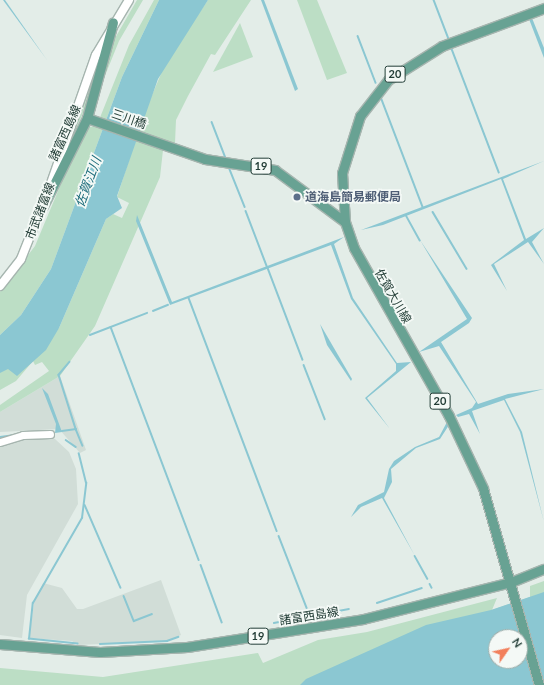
<!DOCTYPE html>
<meta charset="utf-8">
<style>
body{margin:0}
#map{position:relative;width:544px;height:685px;overflow:hidden;background:#e3ede8;font-family:Lato,"Noto Sans JP",sans-serif}
div>[style]{position:absolute}
[style*='--x']{left:calc(var(--x)*1px);top:calc(var(--y)*1px);width:calc(var(--w)*1px);rotate:calc(var(--a)*1deg)}
.built>*{inset:0;background:#d1ddd7}
.green>*{inset:0;background:#bcdec5}
.water>*{inset:0;background:#8bc7d2}
.stream>*{height:1.5px;margin:-0.75px;padding:0 0.75px;transform-origin:0.75px;border-radius:0.75px;background:#8bc7d2}
.roads{filter:drop-shadow(1px 0 #a6b5af) drop-shadow(-1px 0 #a6b5af) drop-shadow(0 1px #a6b5af) drop-shadow(0 -1px #a6b5af)}
.tertiary>*{height:7px;margin:-3.5px;padding:0 3.5px;transform-origin:3.5px;border-radius:3.5px;background:#fff}
.secondary>*{height:8px;margin:-4px;padding:0 4px;transform-origin:4px;border-radius:4px;background:#fff}
.primary>*{height:9px;margin:-4.5px;padding:0 4.5px;transform-origin:4.5px;border-radius:4.5px;background:#68a293}
.dots>*{width:11px;height:11px;translate:-50% -50%;box-sizing:border-box;border:2px solid #f4f9f6;border-radius:50%}
span{translate:-50% -50%;white-space:nowrap;text-align:center;line-height:1.15;-webkit-text-stroke:3.5px #f4f9f6;paint-order:stroke}
.shield-label span{padding:1px 3px;background:#f4f9f6;border:1px solid;border-radius:3px;-webkit-text-stroke-width:0}
.shield-label{font-size:11px;color:#233e37;font-weight:700}
.street-label{font-size:12px;color:#233e37}
.service-label{font-size:12px;color:#4e5e75;font-weight:700}
.left{translate:0 -50%;text-align:left}
.water-label{font-size:13px;color:#1c6c7b;font-style:italic}
.north{position:absolute;left:488px;top:629px;width:40px;height:40px;box-sizing:border-box;background:#f4f9f6;border:1px solid #a0aeaa;border-radius:50%;rotate:56deg;font-size:11px;font-weight:700;line-height:16px;text-align:center;color:#233e37}
.north::after{content:'';display:block;margin:auto;width:14px;height:18px;background:#f2805c;clip-path:polygon(50% 0,100% 100%,50% 72%,0 100%)}
</style>
<div id="map">
<div class="built">
<i style="clip-path:polygon(60px 376px,86px 450px,80px 453px,59px 429px,0 432px,0 412px)"></i>
<i style="clip-path:polygon(22px 439px,55px 439px,69px 452px,76px 469px,78px 504px,27px 595px,22px 638px,0 635px,0 446px)"></i>
<i style="clip-path:polygon(161px 580px,181px 635px,167px 641px,78px 645px,72px 641px,29px 638px,34px 603px,43px 583px,62px 588px,77px 609px,83px 609px)"></i>
</div>
<div class="green">
<i style="clip-path:polygon(137px 0,143px 0,119px 41px,92px 108px,107px 52px)"></i>
<i style="clip-path:polygon(154px 0,159px 0,122px 77px,51px 269px,21px 315px,0 335px,0 292px,35px 246px,84px 129px,97px 125px,129px 45px)"></i>
<i style="clip-path:polygon(208px 0,251px 0,215px 55px,211px 54px,188px 96px,176px 120px,175px 143px,160px 139px,157px 146px,163px 150px,160px 177px,95px 326px,60px 376px,0 412px,0 405px,49px 371px,42px 362px,35px 365px,33px 361px,16px 381px,0 390px,0 368px,59px 328px,106px 219px,113px 214px,122px 218px,129px 203px,117px 197px,144px 114px,166px 62px)"></i>
<i style="clip-path:polygon(297px 0,317px 0,347px 73px,327px 80px)"></i>
<i style="clip-path:polygon(240px 23px,253px 57px,213px 72px)"></i>
<i style="clip-path:polygon(99px 58px,90px 97px,59px 168px)"></i>
<i style="clip-path:polygon(544px 581px,544px 599px,313px 685px,0 685px,0 668px,103px 677px,258px 653px,263px 663px,318px 640px,367px 632px,497px 598px,492px 610px,530px 597px,530px 586px)"></i>
</div>
<div class="water">
<i style="clip-path:polygon(3px 0,5px 0,47px 60px)"></i>
<i style="clip-path:polygon(159px 0,208px 0,158px 79px,117px 196px,122px 208px,106px 219px,59px 328px,46px 350px,17px 376px,8px 369px,0 373px,0 335px,21px 315px,51px 269px,122px 77px)"></i>
<i style="clip-path:polygon(261px 0,264px 0,298px 89px,295px 91px)"></i>
<i style="clip-path:polygon(532px 18px,544px 48px,544px 58px,529px 19px)"></i>
<i style="clip-path:polygon(544px 161px,503px 179px,526px 239px,544px 228px,532px 242px,544px 264px,528px 242px,494px 264px,507px 291px,491px 265px,524px 240px,501px 179px,383px 225px,361px 230px)"></i>
<i style="clip-path:polygon(137px 215px,172px 302px,344px 237px,334px 244px,353px 298px,397px 363px,411px 362px,367px 398px,390px 429px,365px 398px,396px 371px,396px 364px,351px 299px,331px 245px,170px 305px,136px 221px)"></i>
<i style="clip-path:polygon(420px 240px,472px 318px,469px 323px,441px 342px,478px 404px,508px 394px,544px 389px,505px 399px,522px 432px,544px 522px,520px 432px,504px 400px,472px 411px,480px 434px,469px 414px,458px 417px,456px 415px,472px 408px,476px 402px,439px 346px,419px 352px,467px 319px)"></i>
<i style="clip-path:polygon(320px 324px,352px 379px,351px 381px,327px 345px)"></i>
<i style="clip-path:polygon(42px 388px,48px 394px,62px 432px,55px 433px,56px 424px)"></i>
<i style="clip-path:polygon(447px 422px,449px 425px,440px 439px,416px 448px,391px 469px,392px 482px,384px 498px,415px 556px,382px 498px,361px 507px,351px 517px,358px 505px,384px 492px,389px 469px,394px 461px,415px 447px,439px 437px)"></i>
<i style="clip-path:polygon(evenodd,544px 592px,544px 685px,300px 685px,306px 679px,426px 625px,491px 610px,544px 592px,496px 637px,520px 637px,520px 661px,496px 661px,496px 637px)"></i>
</div>
<div class="stream">
<i style="--x:434;--y:0;--w:42;--a:69"></i>
<i style="--x:358;--y:36;--w:50;--a:69"></i>
<i style="--x:452;--y:49;--w:132;--a:69.1"></i>
<i style="--x:381;--y:97;--w:118;--a:69.1"></i>
<i style="--x:212;--y:122;--w:39;--a:69"></i>
<i style="--x:229;--y:167;--w:43;--a:68.2"></i>
<i style="--x:246;--y:211;--w:59;--a:69.1"></i>
<i style="--x:433;--y:212;--w:66;--a:59.2"></i>
<i style="--x:406;--y:215;--w:29;--a:61"></i>
<i style="--x:268;--y:268;--w:98;--a:69.2"></i>
<i style="--x:189;--y:298;--w:249;--a:69.3"></i>
<i style="--x:153;--y:311;--w:16;--a:-22"></i>
<i style="--x:111;--y:327;--w:249;--a:69.3"></i>
<i style="--x:90;--y:335;--w:61;--a:-21.1"></i>
<i style="--x:70;--y:362;--w:17;--a:130"></i>
<i style="--x:59;--y:375;--w:57;--a:72.5"></i>
<i style="--x:304;--y:365;--w:58;--a:68.7"></i>
<i style="--x:62;--y:431;--w:14;--a:-8"></i>
<i style="--x:76;--y:429;--w:18;--a:68"></i>
<i style="--x:0;--y:437;--w:44;--a:-7.8"></i>
<i style="--x:66;--y:440;--w:12;--a:35"></i>
<i style="--x:85;--y:505;--w:90;--a:66.6"></i>
<i style="--x:279;--y:536;--w:77;--a:68.7"></i>
<i style="--x:415;--y:556;--w:26;--a:61"></i>
<i style="--x:201;--y:565;--w:61;--a:69.8"></i>
<i style="--x:430;--y:584;--w:4;--a:63"></i>
<i style="--x:124;--y:596;--w:27;--a:68"></i>
<i style="--x:134;--y:621;--w:19;--a:-21"></i>
<i style="--x:377;--y:603;--w:47;--a:-18.4"></i>
<i style="--x:274;--y:623;--w:76;--a:-10.6"></i>
<i style="--x:78;--y:644;--w:49;--a:-174.2"></i>
<i style="--x:29;--y:639;--w:36;--a:-84"></i>
<i style="--x:33;--y:603;--w:98;--a:-60"></i>
<i style="--x:82;--y:518;--w:35;--a:-83"></i>
<i style="--x:86;--y:483;--w:30;--a:-104"></i>
<i style="--x:100;--y:644;--w:67;--a:-2.6"></i>
<i style="--x:167;--y:641;--w:12;--a:-20"></i>
</div>
<div class="roads">
<div class="tertiary">
<i style="--x:0;--y:442;--w:24;--a:-17"></i>
<i style="--x:23;--y:435;--w:27;--a:-2"></i>
</div>
<div class="secondary">
<i style="--x:50;--y:186;--w:139;--a:-70.7"></i>
<i style="--x:96;--y:55;--w:64;--a:-59"></i>
<i style="--x:0;--y:286;--w:34;--a:-52"></i>
<i style="--x:21;--y:259;--w:62;--a:-68.4"></i>
</div>
<div class="primary">
<i style="--x:87;--y:118;--w:125;--a:19.2"></i>
<i style="--x:205;--y:159;--w:71;--a:8.9"></i>
<i style="--x:275;--y:170;--w:87;--a:36.6"></i>
<i style="--x:43;--y:206;--w:98;--a:-63.4"></i>
<i style="--x:87;--y:118;--w:99;--a:-74.8"></i>
<i style="--x:0;--y:644;--w:100;--a:4.6"></i>
<i style="--x:100;--y:652;--w:87;--a:-3.3"></i>
<i style="--x:187;--y:647;--w:178;--a:-9"></i>
<i style="--x:363;--y:619;--w:153;--a:-14"></i>
<i style="--x:511;--y:582;--w:35;--a:-22"></i>
<i style="--x:539;--y:685;--w:205;--a:-105.9"></i>
<i style="--x:483;--y:488;--w:80;--a:-115.3"></i>
<i style="--x:449;--y:416;--w:193;--a:-119.5"></i>
<i style="--x:354;--y:248;--w:28;--a:-109"></i>
<i style="--x:345;--y:222;--w:49;--a:-93.5"></i>
<i style="--x:342;--y:173;--w:60;--a:-72.5"></i>
<i style="--x:360;--y:116;--w:46;--a:-52.1"></i>
<i style="--x:388;--y:80;--w:64;--a:-32.2"></i>
<i style="--x:442;--y:46;--w:109;--a:-20.4"></i>
</div>
</div>
<div class="dots">
<i style="left:297px;top:197px;background:#5c6f8a"></i>
</div>
<div class="shield-label">
<span style="left:395px;top:74px">20</span>
<span style="left:261px;top:166px">19</span>
<span style="left:440px;top:401px">20</span>
<span style="left:258px;top:636px">19</span>
</div>
<div class="street-label">
<span style="left:129px;top:119px;rotate:19deg">三川橋</span>
<span style="left:65px;top:133px;rotate:-66deg">諸富西島線</span>
<span style="left:40px;top:211px;rotate:-69deg">市武諸富線</span>
<span style="left:393px;top:296px;rotate:60deg">佐賀大川線</span>
<span style="left:309px;top:616px;rotate:-9deg">諸富西島線</span>
</div>
<div class="service-label">
<span class="left" style="left:305px;top:197px">道海島簡易郵便局</span>
</div>
<div class="water-label">
<span style="left:88px;top:182px;rotate:-70deg">佐賀江川</span>
</div>
<div class="north">N</div>
</div>
